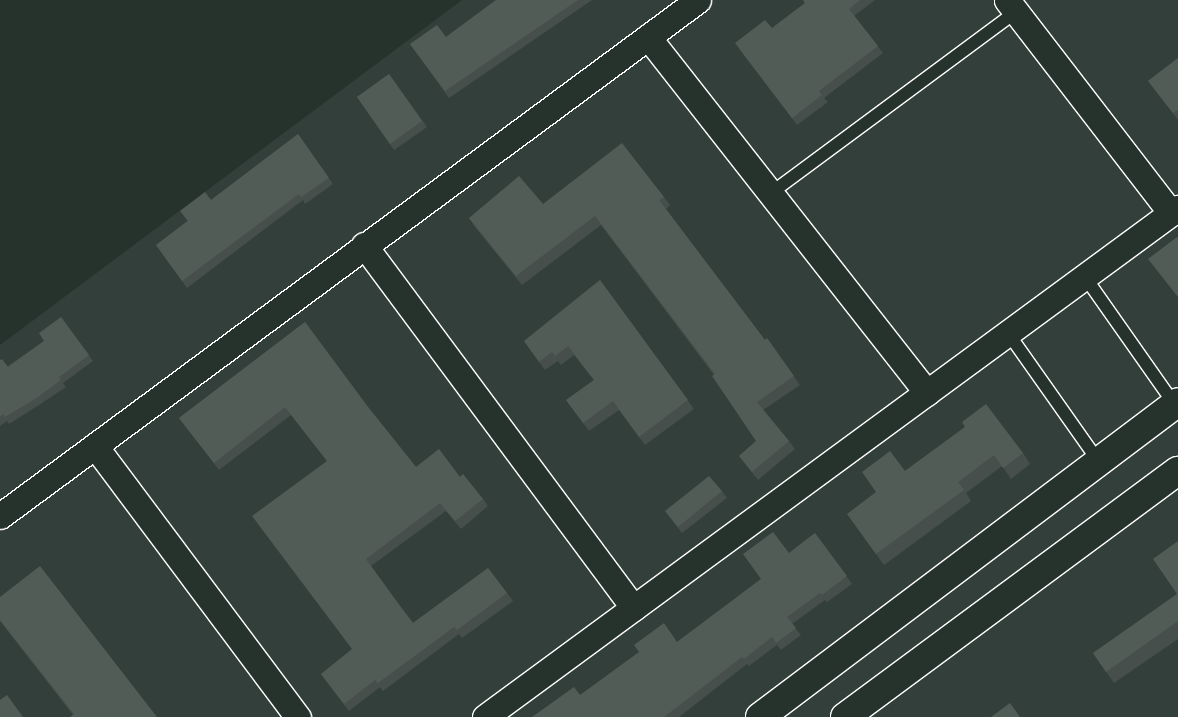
<!DOCTYPE html>
<style>
body{margin:0}
#map{position:relative;width:1178px;height:717px;overflow:hidden;background:#26332d;font-family:Delius,sans-serif}
div>[style]{position:absolute}
[style*='--x']{left:calc(var(--x)*1px);top:calc(var(--y)*1px);width:calc(var(--w)*1px);rotate:calc(var(--a)*1deg)}
.built>*{inset:0;background:#333f3a}
.roads{filter:drop-shadow(1px 0 #fff) drop-shadow(-1px 0 #fff) drop-shadow(0 1px #fff) drop-shadow(0 -1px #fff)}
.lane>*{height:12px;margin:-6px;padding:0 6px;transform-origin:6px;border-radius:6px;background:#26332d}
.street>*{height:25px;margin:-12.5px;padding:0 12.5px;transform-origin:12.5px;border-radius:12.5px;background:#26332d}
.secondary>*{height:28px;margin:-14px;padding:0 14px;transform-origin:14px;border-radius:14px;background:#26332d}
.wall>*{inset:0;background:#464f4b}
.building>*{inset:0;background:#515c57}
span{translate:-50% -50%;white-space:nowrap;text-align:center;line-height:1.15;-webkit-text-stroke:4.5px #26332d;paint-order:stroke}
</style>
<div id="map">
<div class="built">
<i style="clip-path:polygon(462px 0,1178px 0,1178px 717px,0 717px,0 345px)"></i>
</div>
<div class="roads">
<div class="lane">
<i style="--x:771;--y:193;--w:305;--a:-36.5"></i>
<i style="--x:1085;--y:277;--w:156;--a:54.9"></i>
<i style="--x:1008;--y:333;--w:158;--a:54.8"></i>
</div>
<div class="street">
<i style="--x:1007;--y:0;--w:269;--a:52.4"></i>
<i style="--x:648;--y:37;--w:452;--a:51.9"></i>
<i style="--x:364;--y:245;--w:452;--a:53.4"></i>
<i style="--x:95;--y:446;--w:339;--a:53.2"></i>
<i style="--x:0;--y:516;--w:868;--a:-36.47"></i>
<i style="--x:485;--y:717;--w:860;--a:-36.3"></i>
</div>
<div class="secondary">
<i style="--x:760;--y:717;--w:523;--a:-37"></i>
<i style="--x:845;--y:717;--w:414;--a:-36.5"></i>
</div>
</div>
<div class="wall">
<i style="clip-path:polygon(496px 0,592px 0,449px 98px,410px 44px,446px 37px)"></i>
<i style="clip-path:polygon(803px 0,875px 0,854px 16px,883px 53px,824px 98px,828px 102px,797px 125px,740px 50px,772px 28px,805px 3px)"></i>
<i style="clip-path:polygon(1178px 58px,1178px 120px,1148px 81px)"></i>
<i style="clip-path:polygon(389px 74px,427px 127px,394px 150px,357px 97px)"></i>
<i style="clip-path:polygon(298px 134px,333px 184px,305px 204px,303px 200px,187px 288px,156px 245px,187px 221px,211px 200px)"></i>
<i style="clip-path:polygon(664px 197px,670px 205px,666px 209px,765px 340px,767px 338px,800px 385px,763px 410px,789px 441px,795px 449px,758px 480px,739px 456px,756px 441px,714px 375px,601px 225px,522px 285px,475px 227px,469px 218px,543px 204px)"></i>
<i style="clip-path:polygon(600px 280px,694px 409px,645px 445px,619px 410px,589px 431px,566px 400px,594px 380px,574px 355px,561px 365px,558px 361px,545px 370px,524px 341px)"></i>
<i style="clip-path:polygon(61px 317px,93px 361px,63px 383px,66px 387px,39px 405px,9px 424px,7px 421px,0 426px,0 360px,8px 366px,44px 341px)"></i>
<i style="clip-path:polygon(305px 322px,368px 407px,416px 467px,460px 477px,483px 499px,488px 506px,461px 529px,446px 511px,371px 566px,413px 623px,488px 568px,513px 601px,462px 638px,459px 634px,383px 691px,380px 687px,349px 711px,321px 674px,352px 650px,327px 461px,291px 415px,219px 470px,179px 418px)"></i>
<i style="clip-path:polygon(965px 427px,1023px 453px,1030px 464px,1011px 479px,1002px 466px,966px 493px,971px 501px,884px 565px,855px 525px,876px 492px)"></i>
<i style="clip-path:polygon(722px 491px,727px 498px,682px 533px,665px 511px)"></i>
<i style="clip-path:polygon(815px 533px,852px 584px,827px 602px,825px 600px,792px 624px,801px 635px,781px 650px,777px 645px,749px 666px,747px 664px,679px 717px,532px 717px,580px 695px,677px 642px,761px 579px,789px 553px)"></i>
<i style="clip-path:polygon(1178px 541px,1178px 639px,1114px 683px,1093px 653px,1177px 594px)"></i>
<i style="clip-path:polygon(0 597px,157px 717px,73px 715px,0 621px)"></i>
</div>
<div class="building">
<i style="clip-path:polygon(496px 0,578px 0,445px 91px,410px 44px,437px 25px,446px 37px)"></i>
<i style="clip-path:polygon(803px 0,860px 0,849px 9px,878px 46px,819px 91px,822px 95px,792px 118px,735px 43px,765px 20px,772px 28px,805px 3px)"></i>
<i style="clip-path:polygon(1178px 58px,1178px 110px,1173px 113px,1148px 81px)"></i>
<i style="clip-path:polygon(389px 74px,422px 121px,390px 144px,357px 97px)"></i>
<i style="clip-path:polygon(298px 134px,329px 178px,301px 197px,299px 194px,182px 281px,156px 245px,188px 221px,180px 211px,205px 192px,211px 200px)"></i>
<i style="clip-path:polygon(622px 143px,664px 197px,659px 200px,765px 340px,767px 338px,794px 376px,757px 402px,789px 441px,752px 472px,739px 456px,756px 441px,712px 376px,715px 374px,595px 216px,516px 276px,469px 218px,519px 176px,543px 204px)"></i>
<i style="clip-path:polygon(1177px 237px,1178px 238px,1178px 297px,1148px 259px)"></i>
<i style="clip-path:polygon(600px 280px,688px 400px,639px 437px,613px 401px,583px 423px,566px 400px,594px 380px,568px 346px,555px 356px,552px 352px,539px 362px,524px 341px)"></i>
<i style="clip-path:polygon(61px 317px,89px 355px,59px 377px,61px 380px,35px 399px,5px 417px,3px 414px,0 417px,0 360px,2px 359px,8px 367px,44px 341px,39px 333px)"></i>
<i style="clip-path:polygon(305px 322px,368px 407px,416px 467px,439px 449px,460px 477px,463px 474px,483px 499px,455px 521px,440px 503px,366px 559px,399px 605px,413px 623px,488px 568px,507px 593px,457px 630px,454px 627px,378px 683px,375px 680px,344px 704px,321px 674px,352px 649px,252px 516px,327px 461px,285px 407px,214px 463px,179px 418px)"></i>
<i style="clip-path:polygon(986px 404px,1023px 453px,1003px 468px,994px 455px,958px 482px,964px 490px,876px 554px,847px 514px,876px 492px,862px 472px,890px 451px,905px 471px,965px 427px,962px 422px)"></i>
<i style="clip-path:polygon(709px 476px,722px 491px,678px 527px,665px 511px)"></i>
<i style="clip-path:polygon(773px 532px,789px 553px,815px 533px,847px 576px,822px 595px,820px 593px,787px 617px,796px 628px,776px 643px,772px 637px,744px 659px,742px 657px,664px 717px,532px 717px,574px 687px,580px 695px,639px 652px,634px 645px,664px 623px,677px 642px,761px 579px,743px 554px)"></i>
<i style="clip-path:polygon(1178px 541px,1178px 621px,1106px 672px,1093px 653px,1177px 594px,1153px 559px)"></i>
<i style="clip-path:polygon(40px 566px,157px 717px,70px 717px,74px 714px,0 620px,0 597px)"></i>
<i style="clip-path:polygon(7px 695px,23px 717px,0 717px,0 700px)"></i>
<i style="clip-path:polygon(1010px 703px,1020px 717px,991px 717px)"></i>
</div>
</div>
